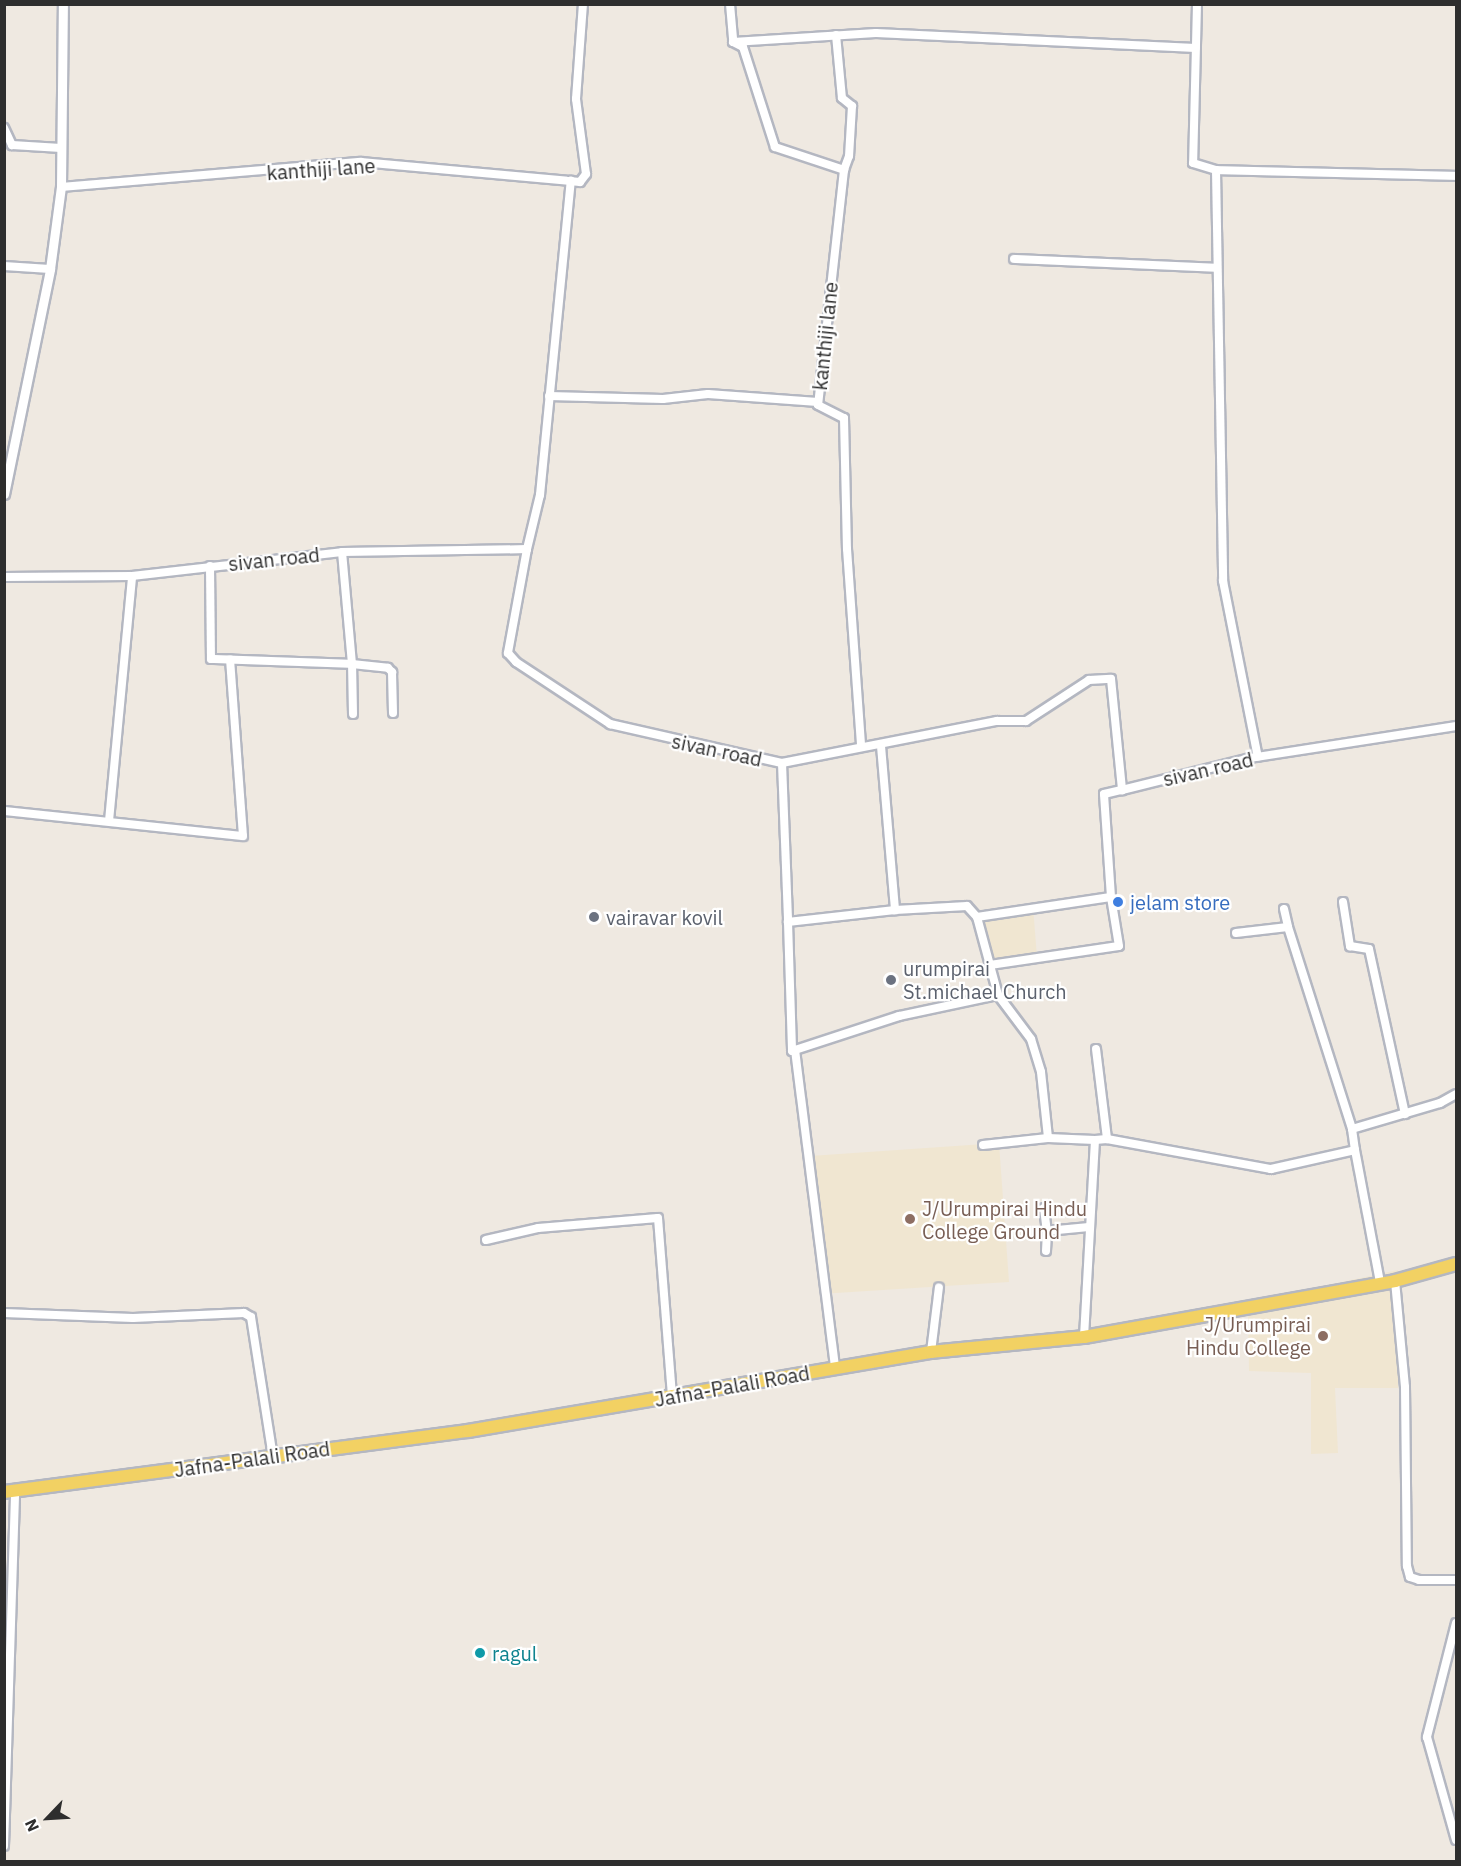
<!DOCTYPE html>
<style>
body{margin:0}
#map{position:relative;width:1461px;height:1866px;overflow:hidden;background:#efe9e1;font-family:"IBM Plex Sans",sans-serif}
div>[style]{position:absolute}
[style*='--x']{left:calc(var(--x)*1px);top:calc(var(--y)*1px);width:calc(var(--w)*1px);rotate:calc(var(--a)*1deg)}
.education>*{inset:0;background:#f0e6d1}
.roads{filter:drop-shadow(2px 0 #b4b7c1) drop-shadow(-2px 0 #b4b7c1) drop-shadow(0 2px #b4b7c1) drop-shadow(0 -2px #b4b7c1)}
.minor>*{height:8px;margin:-4px;padding:0 4px;transform-origin:4px;border-radius:4px;background:#fff}
.tertiary>*{height:9px;margin:-4.5px;padding:0 4.5px;transform-origin:4.5px;border-radius:4.5px;background:#fff}
.primary>*{height:12px;margin:-6px;padding:0 6px;transform-origin:6px;border-radius:6px;background:#f2d163}
.dots>*{width:16px;height:16px;translate:-50% -50%;box-sizing:border-box;border:3px solid #fff;border-radius:50%}
span{translate:-50% -50%;white-space:nowrap;text-align:center;line-height:1.15;-webkit-text-stroke:4.5px #fff;paint-order:stroke}
.street-label{font-size:20px;color:#2e2e2e}
.shop-label{font-size:20px;color:#366cbe}
.left{translate:0 -50%;text-align:left}
.worship-label{font-size:20px;color:#5b616d}
.education-label{font-size:20px;color:#785e54}
.right{translate:-100% -50%;text-align:right}
.culture-label{font-size:20px;color:#0d838f}
.frame{position:absolute;inset:0;border:6px solid #2e2e2e;pointer-events:none}
.north{position:absolute;left:18px;top:1788px;width:60px;height:60px;-webkit-text-stroke:4px #fff;paint-order:stroke;rotate:245deg;font-size:16px;font-weight:700;line-height:24px;text-align:center;color:#2e2e2e}
.north::after{content:'';display:block;margin:auto;width:21px;height:27px;background:#2e2e2e;clip-path:polygon(50% 0,100% 100%,50% 72%,0 100%)}
</style>
<div id="map">
<div class="education">
<i style="clip-path:polygon(1033px 907px,1037px 957px,990px 965px,977px 917px)"></i>
<i style="clip-path:polygon(999px 1143px,1009px 1282px,820px 1294px,810px 1156px)"></i>
<i style="clip-path:polygon(1398px 1270px,1398px 1388px,1335px 1388px,1338px 1453px,1311px 1454px,1311px 1373px,1249px 1371px,1248px 1302px)"></i>
</div>
<div class="roads">
<div class="minor">
<i style="--x:730;--y:4;--w:38;--a:85"></i>
<i style="--x:733;--y:42;--w:11;--a:27"></i>
<i style="--x:743;--y:47;--w:105;--a:72.3"></i>
<i style="--x:775;--y:147;--w:73;--a:18.4"></i>
<i style="--x:844;--y:170;--w:236;--a:96.3"></i>
<i style="--x:818;--y:405;--w:29;--a:27"></i>
<i style="--x:844;--y:418;--w:131;--a:88.7"></i>
<i style="--x:847;--y:549;--w:197;--a:85.9"></i>
<i style="--x:1197;--y:4;--w:159;--a:91.4"></i>
<i style="--x:1193;--y:163;--w:24;--a:17"></i>
<i style="--x:1216;--y:170;--w:411;--a:89"></i>
<i style="--x:1223;--y:581;--w:179;--a:78.8"></i>
<i style="--x:836;--y:35;--w:63;--a:84.6"></i>
<i style="--x:842;--y:98;--w:13;--a:39"></i>
<i style="--x:852;--y:106;--w:50;--a:93.4"></i>
<i style="--x:849;--y:156;--w:15;--a:110"></i>
<i style="--x:733;--y:42;--w:143;--a:-3.6"></i>
<i style="--x:876;--y:33;--w:320;--a:2.7"></i>
<i style="--x:4;--y:128;--w:19;--a:65"></i>
<i style="--x:12;--y:145;--w:49;--a:3.5"></i>
<i style="--x:1216;--y:170;--w:240;--a:1.4"></i>
<i style="--x:61;--y:187;--w:301;--a:-4.8"></i>
<i style="--x:361;--y:162;--w:220;--a:5.2"></i>
<i style="--x:580;--y:182;--w:10;--a:-53"></i>
<i style="--x:586;--y:174;--w:76;--a:-97.6"></i>
<i style="--x:576;--y:99;--w:95;--a:-85.8"></i>
<i style="--x:1014;--y:259;--w:203;--a:2.5"></i>
<i style="--x:4;--y:266;--w:46;--a:3.7"></i>
<i style="--x:549;--y:396;--w:114;--a:1.5"></i>
<i style="--x:663;--y:399;--w:45;--a:-6.3"></i>
<i style="--x:708;--y:394;--w:110;--a:4.2"></i>
<i style="--x:527;--y:549;--w:56;--a:-76.5"></i>
<i style="--x:540;--y:495;--w:316;--a:-84.4"></i>
<i style="--x:210;--y:566;--w:93;--a:89.4"></i>
<i style="--x:211;--y:659;--w:141;--a:2"></i>
<i style="--x:352;--y:664;--w:112;--a:-95.1"></i>
<i style="--x:4;--y:577;--w:128;--a:-0.4"></i>
<i style="--x:132;--y:576;--w:211;--a:-6.5"></i>
<i style="--x:342;--y:552;--w:185;--a:-0.9"></i>
<i style="--x:527;--y:549;--w:106;--a:100.4"></i>
<i style="--x:508;--y:653;--w:12;--a:48"></i>
<i style="--x:516;--y:662;--w:113;--a:33.4"></i>
<i style="--x:610;--y:724;--w:176;--a:12.8"></i>
<i style="--x:782;--y:763;--w:219;--a:-11.1"></i>
<i style="--x:997;--y:721;--w:29;--a:0"></i>
<i style="--x:1026;--y:721;--w:75;--a:-33.1"></i>
<i style="--x:1089;--y:680;--w:22;--a:-3"></i>
<i style="--x:1111;--y:679;--w:112;--a:84.3"></i>
<i style="--x:1122;--y:790;--w:132;--a:-14"></i>
<i style="--x:1250;--y:758;--w:208;--a:-8.8"></i>
<i style="--x:353;--y:714;--w:50;--a:-91.1"></i>
<i style="--x:352;--y:664;--w:36;--a:6"></i>
<i style="--x:388;--y:668;--w:6;--a:45"></i>
<i style="--x:392;--y:672;--w:41;--a:88.6"></i>
<i style="--x:881;--y:746;--w:165;--a:85.1"></i>
<i style="--x:895;--y:910;--w:72;--a:-3.2"></i>
<i style="--x:967;--y:906;--w:15;--a:48"></i>
<i style="--x:977;--y:917;--w:81;--a:74.9"></i>
<i style="--x:998;--y:995;--w:55;--a:53.1"></i>
<i style="--x:1031;--y:1039;--w:34;--a:73"></i>
<i style="--x:1041;--y:1072;--w:66;--a:83.9"></i>
<i style="--x:1048;--y:1138;--w:47;--a:2.4"></i>
<i style="--x:782;--y:763;--w:159;--a:87.8"></i>
<i style="--x:4;--y:811;--w:240;--a:6"></i>
<i style="--x:243;--y:836;--w:177;--a:-94.2"></i>
<i style="--x:109;--y:821;--w:246;--a:-84.6"></i>
<i style="--x:1343;--y:902;--w:45;--a:81"></i>
<i style="--x:1350;--y:946;--w:19;--a:9"></i>
<i style="--x:1369;--y:949;--w:169;--a:77.7"></i>
<i style="--x:1284;--y:909;--w:18;--a:77"></i>
<i style="--x:895;--y:910;--w:108;--a:173.6"></i>
<i style="--x:788;--y:922;--w:129;--a:88.2"></i>
<i style="--x:792;--y:1051;--w:113;--a:-18.1"></i>
<i style="--x:899;--y:1016;--w:101;--a:-12"></i>
<i style="--x:977;--y:917;--w:135;--a:-8.5"></i>
<i style="--x:1111;--y:897;--w:103;--a:-93.9"></i>
<i style="--x:1104;--y:794;--w:18;--a:-13"></i>
<i style="--x:1236;--y:933;--w:52;--a:-6.6"></i>
<i style="--x:1288;--y:927;--w:212;--a:72.4"></i>
<i style="--x:1352;--y:1129;--w:21;--a:82"></i>
<i style="--x:990;--y:965;--w:130;--a:-8.4"></i>
<i style="--x:1119;--y:946;--w:50;--a:-99.3"></i>
<i style="--x:1096;--y:1049;--w:91;--a:83"></i>
<i style="--x:795;--y:1050;--w:321;--a:82.8"></i>
<i style="--x:1352;--y:1129;--w:92;--a:-16.5"></i>
<i style="--x:1440;--y:1103;--w:18;--a:-29"></i>
<i style="--x:983;--y:1145;--w:65;--a:-6.1"></i>
<i style="--x:1044;--y:1208;--w:23;--a:83"></i>
<i style="--x:1047;--y:1231;--w:42;--a:-5.4"></i>
<i style="--x:486;--y:1240;--w:53;--a:-13"></i>
<i style="--x:538;--y:1228;--w:120;--a:-4.8"></i>
<i style="--x:658;--y:1218;--w:179;--a:85.5"></i>
<i style="--x:1046;--y:1251;--w:20;--a:-87"></i>
<i style="--x:1395;--y:1281;--w:106;--a:84.6"></i>
<i style="--x:1405;--y:1387;--w:179;--a:89.4"></i>
<i style="--x:1407;--y:1566;--w:11;--a:75"></i>
<i style="--x:1410;--y:1577;--w:9;--a:18"></i>
<i style="--x:1419;--y:1580;--w:37;--a:0"></i>
<i style="--x:4;--y:1313;--w:129;--a:2.2"></i>
<i style="--x:133;--y:1318;--w:111;--a:-2.6"></i>
<i style="--x:244;--y:1313;--w:8;--a:30"></i>
<i style="--x:251;--y:1317;--w:142;--a:81.1"></i>
<i style="--x:1084;--y:1337;--w:197;--a:-86.8"></i>
<i style="--x:1095;--y:1140;--w:12;--a:-5"></i>
<i style="--x:1107;--y:1139;--w:167;--a:10.4"></i>
<i style="--x:1271;--y:1169;--w:86;--a:-12.7"></i>
<i style="--x:1355;--y:1150;--w:134;--a:79.3"></i>
<i style="--x:931;--y:1352;--w:65;--a:-83"></i>
<i style="--x:1456;--y:1623;--w:118;--a:104.3"></i>
<i style="--x:1427;--y:1737;--w:107;--a:74.3"></i>
<i style="--x:4;--y:1846;--w:355;--a:-88.2"></i>
</div>
<div class="tertiary">
<i style="--x:4;--y:494;--w:230;--a:-78.4"></i>
<i style="--x:50;--y:269;--w:83;--a:-82.4"></i>
<i style="--x:61;--y:187;--w:183;--a:-89.4"></i>
</div>
<div class="primary">
<i style="--x:4;--y:1492;--w:468;--a:-7.5"></i>
<i style="--x:468;--y:1431;--w:470;--a:-9.7"></i>
<i style="--x:931;--y:1352;--w:154;--a:-5.6"></i>
<i style="--x:1084;--y:1337;--w:316;--a:-10.2"></i>
<i style="--x:1395;--y:1281;--w:63;--a:-15.6"></i>
</div>
</div>
<div class="dots">
<i style="left:1118px;top:902px;background:#3f7fe0"></i>
<i style="left:594px;top:917px;background:#6b7280"></i>
<i style="left:891px;top:980px;background:#6b7280"></i>
<i style="left:910px;top:1219px;background:#8d6e63"></i>
<i style="left:1323px;top:1336px;background:#8d6e63"></i>
<i style="left:480px;top:1653px;background:#0f9aa8"></i>
</div>
<div class="street-label">
<span style="left:321px;top:169px;rotate:-4deg">kanthiji lane</span>
<span style="left:825px;top:336px;rotate:-84deg">kanthiji lane</span>
<span style="left:274px;top:559px;rotate:-6deg">sivan road</span>
<span style="left:717px;top:750px;rotate:12deg">sivan road</span>
<span style="left:1208px;top:769px;rotate:-13deg">sivan road</span>
<span style="left:732px;top:1386px;rotate:-10deg">Jafna-Palali Road</span>
<span style="left:252px;top:1459px;rotate:-8deg">Jafna-Palali Road</span>
</div>
<div class="shop-label">
<span class="left" style="left:1130px;top:902px">jelam store</span>
</div>
<div class="worship-label">
<span class="left" style="left:606px;top:917px">vairavar kovil</span>
<span class="left" style="left:903px;top:980px">urumpirai<br>St.michael Church</span>
</div>
<div class="education-label">
<span class="left" style="left:922px;top:1220px">J/Urumpirai Hindu<br>College Ground</span>
<span class="right" style="left:1311px;top:1336px">J/Urumpirai<br>Hindu College</span>
</div>
<div class="culture-label">
<span class="left" style="left:492px;top:1653px">ragul</span>
</div>
<div class="frame"></div>
<div class="north">N</div>
</div>
